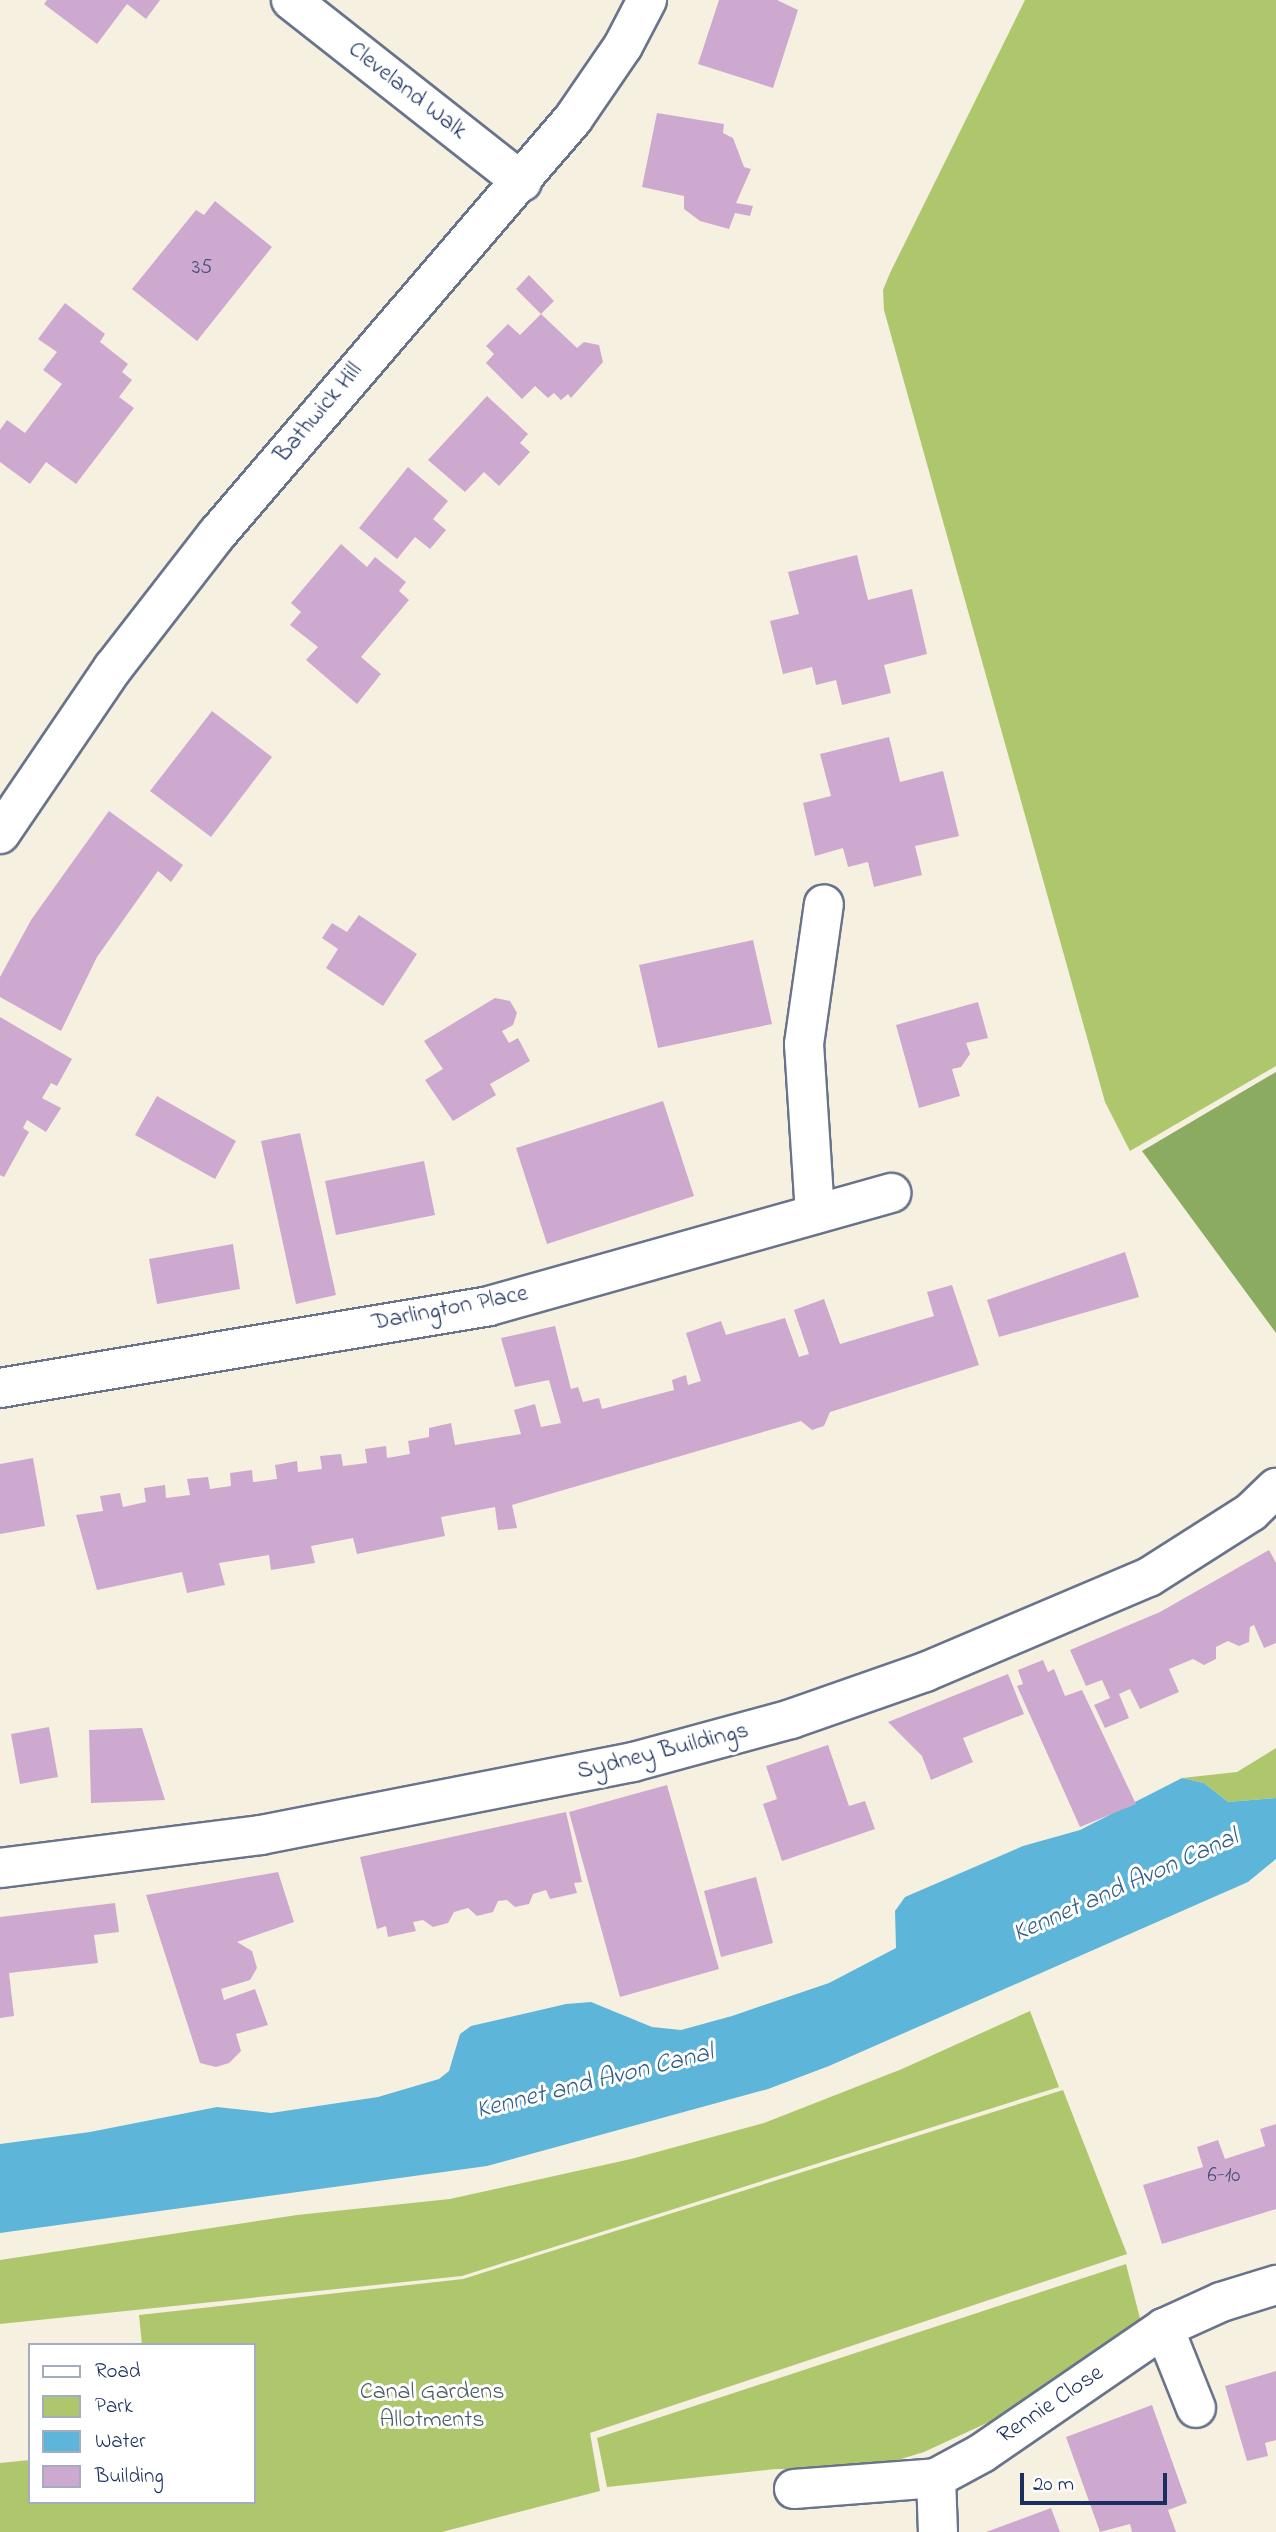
<!DOCTYPE html>
<style>
body{margin:0}
#map{position:relative;width:1276px;height:2532px;overflow:hidden;background:#f6f0e0;font-family:"Indie Flower",sans-serif}
div>[style]{position:absolute}
[style*='--x']{left:calc(var(--x)*1px);top:calc(var(--y)*1px);width:calc(var(--w)*1px);rotate:calc(var(--a)*1deg)}
.green>*{inset:0;background:#afc76c}
.forest>*{inset:0;background:#8bac60}
.water>*{inset:0;background:#5db6da}
.building>*{inset:0;background:#cda9d0}
.roads{filter:drop-shadow(2px 0 #68738c) drop-shadow(-2px 0 #68738c) drop-shadow(0 2px #68738c) drop-shadow(0 -2px #68738c)}
.minor>*{height:38px;margin:-19px;padding:0 19px;transform-origin:19px;border-radius:19px;background:#fff}
span{translate:-50% -50%;white-space:nowrap;text-align:center;line-height:1.15;-webkit-text-stroke:6px #fff;paint-order:stroke}
.number-label{font-size:21px;color:#484e7a}
.number-label span{-webkit-text-stroke-width:0}
.street-label{font-size:24px;color:#1b2f5e}
.park-label{font-size:24px;color:#475d62}
.water-label{font-size:26px;color:#325e89;font-style:italic}
.legend{position:absolute;left:28px;top:2343px;width:228px;height:161px;box-sizing:border-box;background:#fff;border:2px solid #a4acbf;margin:0;padding:9px 12px;list-style:none;font-size:21px;color:#1b2f5e}
.legend li{display:flex;align-items:center;gap:14px;height:35px}
.legend b{width:35px;border:2px solid #a4acbf}
.scale{position:absolute;left:1020px;top:2473px;width:147px;height:32px;box-sizing:border-box;border:4px solid #1b2f5e;border-top:0;padding-left:9px;font-size:21px;line-height:24px;white-space:nowrap;color:#1b2f5e;-webkit-text-stroke:5px #fff;paint-order:stroke}
</style>
<div id="map">
<div class="green">
<i style="clip-path:polygon(1025px 0,1276px 0,1276px 1066px,1130px 1151px,1105px 1102px,884px 310px,883px 290px,890px 273px)"></i>
<i style="clip-path:polygon(1276px 1748px,1276px 1798px,1228px 1802px,1204px 1783px,1182px 1778px,1237px 1772px)"></i>
<i style="clip-path:polygon(1030px 2011px,1059px 2087px,462px 2276px,0 2324px,0 2260px,297px 2215px,450px 2199px,631px 2159px,764px 2123px,902px 2069px)"></i>
<i style="clip-path:polygon(1063px 2090px,1127px 2254px,590px 2433px,600px 2491px,442px 2532px,0 2532px,0 2463px,30px 2460px,30px 2502px,254px 2502px,254px 2345px,142px 2345px,139px 2315px,463px 2279px)"></i>
<i style="clip-path:polygon(1126px 2264px,1141px 2322px,989px 2422px,924px 2452px,868px 2469px,775px 2469px,607px 2487px,597px 2438px)"></i>
</div>
<div class="forest">
<i style="clip-path:polygon(1276px 1072px,1276px 1333px,1142px 1151px)"></i>
</div>
<div class="water">
<i style="clip-path:polygon(1182px 1778px,1204px 1783px,1228px 1802px,1276px 1798px,1276px 1859px,1248px 1882px,829px 2066px,768px 2089px,487px 2166px,0 2233px,0 2144px,90px 2132px,217px 2107px,271px 2113px,378px 2097px,439px 2079px,449px 2071px,460px 2034px,471px 2026px,566px 2004px,591px 2002px,652px 2027px,681px 2030px,732px 2016px,829px 1983px,896px 1948px,895px 1911px,905px 1897px,1023px 1846px,1080px 1830px)"></i>
</div>
<div class="building">
<i style="clip-path:polygon(47px 0,160px 0,146px 19px,127px 4px,97px 44px,44px 4px)"></i>
<i style="clip-path:polygon(719px 0,777px 0,798px 10px,773px 88px,698px 64px)"></i>
<i style="clip-path:polygon(657px 113px,724px 124px,723px 133px,733px 138px,744px 167px,751px 169px,736px 203px,753px 206px,750px 216px,735px 213px,729px 229px,700px 221px,684px 209px,684px 196px,642px 187px)"></i>
<i style="clip-path:polygon(215px 201px,272px 247px,197px 341px,132px 289px,196px 210px,204px 215px)"></i>
<i style="clip-path:polygon(529px 275px,554px 301px,541px 314px,516px 289px)"></i>
<i style="clip-path:polygon(65px 303px,105px 334px,100px 342px,128px 364px,122px 372px,132px 380px,119px 397px,134px 408px,76px 484px,46px 462px,30px 484px,0 462px,0 430px,7px 420px,25px 433px,62px 384px,43px 370px,57px 352px,38px 339px)"></i>
<i style="clip-path:polygon(541px 314px,577px 348px,584px 342px,599px 345px,603px 362px,571px 398px,568px 394px,561px 400px,554px 393px,548px 398px,535px 386px,522px 399px,486px 363px,494px 354px,486px 346px,508px 324px,520px 335px)"></i>
<i style="clip-path:polygon(487px 396px,528px 434px,520px 443px,530px 452px,499px 486px,484px 472px,465px 492px,428px 460px)"></i>
<i style="clip-path:polygon(408px 467px,448px 501px,433px 519px,446px 530px,430px 549px,415px 537px,397px 559px,359px 528px)"></i>
<i style="clip-path:polygon(341px 544px,367px 567px,375px 557px,406px 582px,399px 591px,409px 600px,361px 657px,381px 674px,357px 704px,306px 660px,318px 647px,290px 625px,301px 612px,291px 603px)"></i>
<i style="clip-path:polygon(857px 555px,868px 600px,912px 589px,927px 654px,884px 665px,891px 693px,842px 705px,836px 680px,816px 685px,812px 667px,783px 674px,770px 621px,799px 614px,788px 572px)"></i>
<i style="clip-path:polygon(212px 711px,272px 757px,211px 837px,150px 791px)"></i>
<i style="clip-path:polygon(889px 737px,900px 782px,943px 771px,959px 836px,915px 846px,922px 875px,874px 887px,868px 862px,848px 867px,843px 848px,815px 856px,803px 803px,831px 796px,820px 754px)"></i>
<i style="clip-path:polygon(109px 811px,183px 865px,171px 882px,158px 871px,97px 957px,61px 1031px,0 997px,0 977px,31px 920px)"></i>
<i style="clip-path:polygon(359px 915px,417px 954px,383px 1006px,326px 968px,338px 949px,322px 938px,332px 923px,347px 932px)"></i>
<i style="clip-path:polygon(753px 940px,772px 1024px,658px 1048px,639px 965px)"></i>
<i style="clip-path:polygon(495px 998px,510px 1001px,517px 1013px,513px 1025px,502px 1031px,509px 1043px,518px 1038px,530px 1061px,490px 1084px,496px 1095px,453px 1121px,425px 1080px,443px 1069px,424px 1041px)"></i>
<i style="clip-path:polygon(978px 1002px,988px 1038px,966px 1043px,970px 1054px,961px 1067px,952px 1069px,960px 1096px,919px 1108px,896px 1025px)"></i>
<i style="clip-path:polygon(0 1017px,72px 1059px,57px 1086px,51px 1083px,42px 1098px,61px 1108px,46px 1132px,27px 1120px,23px 1128px,29px 1132px,4px 1177px,0 1175px)"></i>
<i style="clip-path:polygon(157px 1096px,236px 1141px,215px 1179px,135px 1135px)"></i>
<i style="clip-path:polygon(663px 1101px,694px 1196px,547px 1244px,516px 1148px)"></i>
<i style="clip-path:polygon(300px 1133px,336px 1295px,296px 1304px,261px 1141px)"></i>
<i style="clip-path:polygon(424px 1161px,435px 1215px,336px 1235px,325px 1181px)"></i>
<i style="clip-path:polygon(233px 1244px,240px 1289px,157px 1304px,149px 1259px)"></i>
<i style="clip-path:polygon(1125px 1252px,1139px 1297px,999px 1337px,987px 1300px)"></i>
<i style="clip-path:polygon(952px 1285px,979px 1365px,830px 1412px,824px 1426px,812px 1430px,801px 1421px,512px 1505px,517px 1528px,498px 1530px,495px 1507px,441px 1517px,445px 1536px,357px 1554px,353px 1538px,311px 1546px,315px 1563px,271px 1570px,269px 1555px,219px 1563px,225px 1585px,187px 1593px,182px 1572px,97px 1590px,76px 1515px,103px 1511px,100px 1496px,120px 1493px,123px 1507px,146px 1502px,144px 1488px,165px 1485px,166px 1498px,190px 1495px,187px 1479px,208px 1477px,210px 1489px,231px 1486px,230px 1473px,252px 1470px,253px 1482px,277px 1479px,275px 1465px,297px 1461px,298px 1472px,322px 1469px,320px 1456px,341px 1454px,343px 1466px,367px 1463px,365px 1449px,386px 1446px,387px 1458px,410px 1454px,408px 1441px,429px 1437px,429px 1428px,451px 1423px,455px 1445px,521px 1434px,514px 1410px,535px 1404px,541px 1427px,561px 1423px,549px 1380px,515px 1387px,501px 1338px,555px 1326px,571px 1389px,578px 1387px,583px 1402px,599px 1398px,602px 1409px,674px 1390px,672px 1380px,686px 1375px,688px 1385px,701px 1381px,686px 1333px,721px 1321px,726px 1335px,785px 1318px,799px 1357px,809px 1354px,794px 1310px,824px 1299px,840px 1344px,934px 1316px,927px 1292px)"></i>
<i style="clip-path:polygon(33px 1458px,45px 1526px,0 1534px,0 1464px)"></i>
<i style="clip-path:polygon(1269px 1550px,1276px 1563px,1276px 1643px,1264px 1648px,1254px 1625px,1250px 1627px,1249px 1642px,1239px 1646px,1228px 1641px,1216px 1647px,1216px 1659px,1204px 1665px,1193px 1659px,1169px 1669px,1179px 1692px,1140px 1709px,1130px 1689px,1119px 1694px,1129px 1718px,1105px 1728px,1094px 1705px,1110px 1698px,1102px 1680px,1086px 1686px,1070px 1650px,1160px 1612px)"></i>
<i style="clip-path:polygon(1043px 1660px,1048px 1672px,1054px 1669px,1065px 1696px,1082px 1690px,1136px 1804px,1080px 1827px,1017px 1686px,1023px 1684px,1018px 1670px)"></i>
<i style="clip-path:polygon(1008px 1674px,1024px 1714px,963px 1738px,973px 1762px,931px 1780px,922px 1756px,888px 1722px)"></i>
<i style="clip-path:polygon(49px 1727px,58px 1777px,20px 1784px,11px 1734px)"></i>
<i style="clip-path:polygon(142px 1728px,165px 1800px,91px 1803px,89px 1730px)"></i>
<i style="clip-path:polygon(828px 1745px,849px 1806px,865px 1801px,875px 1829px,782px 1861px,763px 1804px,777px 1799px,766px 1766px)"></i>
<i style="clip-path:polygon(667px 1785px,719px 1969px,620px 1997px,569px 1812px)"></i>
<i style="clip-path:polygon(566px 1812px,582px 1882px,574px 1883px,577px 1893px,550px 1899px,546px 1890px,533px 1894px,529px 1904px,515px 1907px,507px 1900px,498px 1901px,493px 1912px,477px 1916px,468px 1908px,454px 1912px,448px 1923px,433px 1927px,423px 1920px,413px 1922px,416px 1931px,388px 1937px,386px 1926px,377px 1929px,360px 1857px)"></i>
<i style="clip-path:polygon(278px 1872px,294px 1922px,237px 1942px,252px 1951px,257px 1968px,250px 1980px,221px 1989px,224px 2000px,255px 1989px,268px 2025px,236px 2034px,241px 2051px,229px 2063px,216px 2067px,200px 2063px,146px 1895px)"></i>
<i style="clip-path:polygon(756px 1877px,773px 1943px,721px 1957px,704px 1891px)"></i>
<i style="clip-path:polygon(115px 1903px,119px 1932px,94px 1935px,98px 1963px,9px 1973px,14px 2016px,0 2018px,0 1917px)"></i>
<i style="clip-path:polygon(1276px 2124px,1276px 2209px,1162px 2244px,1143px 2185px,1203px 2167px,1197px 2147px,1218px 2140px,1225px 2159px,1265px 2146px,1260px 2129px)"></i>
<i style="clip-path:polygon(1276px 2371px,1276px 2440px,1265px 2443px,1268px 2456px,1247px 2461px,1225px 2386px)"></i>
<i style="clip-path:polygon(1152px 2405px,1187px 2503px,1168px 2510px,1176px 2532px,1132px 2532px,1130px 2524px,1100px 2532px,1066px 2437px)"></i>
<i style="clip-path:polygon(1051px 2508px,1060px 2532px,986px 2532px)"></i>
</div>
<div class="roads">
<div class="minor">
<i style="--x:291;--y:0;--w:294;--a:38.2"></i>
<i style="--x:0;--y:834;--w:201;--a:-55.8"></i>
<i style="--x:113;--y:668;--w:170;--a:-52.2"></i>
<i style="--x:217;--y:534;--w:547;--a:-49.38"></i>
<i style="--x:573;--y:119;--w:88;--a:-55.6"></i>
<i style="--x:623;--y:46;--w:52;--a:-62.4"></i>
<i style="--x:815;--y:1214;--w:170;--a:-93.7"></i>
<i style="--x:804;--y:1044;--w:141;--a:-81.9"></i>
<i style="--x:0;--y:1388;--w:496;--a:-9.5"></i>
<i style="--x:489;--y:1306;--w:418;--a:-15.7"></i>
<i style="--x:0;--y:1868;--w:263;--a:-7.2"></i>
<i style="--x:261;--y:1835;--w:379;--a:-11.1"></i>
<i style="--x:633;--y:1762;--w:164;--a:-15.2"></i>
<i style="--x:791;--y:1719;--w:142;--a:-19.3"></i>
<i style="--x:925;--y:1672;--w:243;--a:-23"></i>
<i style="--x:1149;--y:1577;--w:121;--a:-32.5"></i>
<i style="--x:1251;--y:1512;--w:35;--a:-44"></i>
<i style="--x:1164;--y:2328;--w:86;--a:68.2"></i>
<i style="--x:936;--y:2478;--w:54;--a:87.9"></i>
<i style="--x:794;--y:2489;--w:142;--a:-4.4"></i>
<i style="--x:936;--y:2478;--w:52;--a:-28.5"></i>
<i style="--x:982;--y:2453;--w:221;--a:-34.5"></i>
<i style="--x:1164;--y:2328;--w:63;--a:-24.5"></i>
<i style="--x:1221;--y:2302;--w:58;--a:-17.2"></i>
</div>
</div>
<div class="number-label">
<span style="left:202px;top:268px">35</span>
<span style="left:1224px;top:2176px">6-10</span>
</div>
<div class="street-label">
<span style="left:407px;top:91px;rotate:38deg">Cleveland Walk</span>
<span style="left:319px;top:413px;rotate:-50deg">Bathwick Hill</span>
<span style="left:450px;top:1309px;rotate:-11deg">Darlington Place</span>
<span style="left:663px;top:1752px;rotate:-14deg">Sydney Buildings</span>
<span style="left:1051px;top:2405px;rotate:-34deg">Rennie Close</span>
</div>
<div class="park-label">
<span style="left:432px;top:2407px">Canal Gardens<br>Allotments</span>
</div>
<div class="water-label">
<span style="left:1126px;top:1887px;rotate:-24deg">Kennet and Avon Canal</span>
<span style="left:595px;top:2083px;rotate:-14deg">Kennet and Avon Canal</span>
</div>
<ul class="legend">
<li><b style="height:9px;background:#fff"></b>Road</li>
<li><b style="height:19px;background:#afc76c"></b>Park</li>
<li><b style="height:19px;background:#5db6da"></b>Water</li>
<li><b style="height:19px;background:#cda9d0"></b>Building</li>
</ul>
<div class="scale">20 m</div>
</div>
